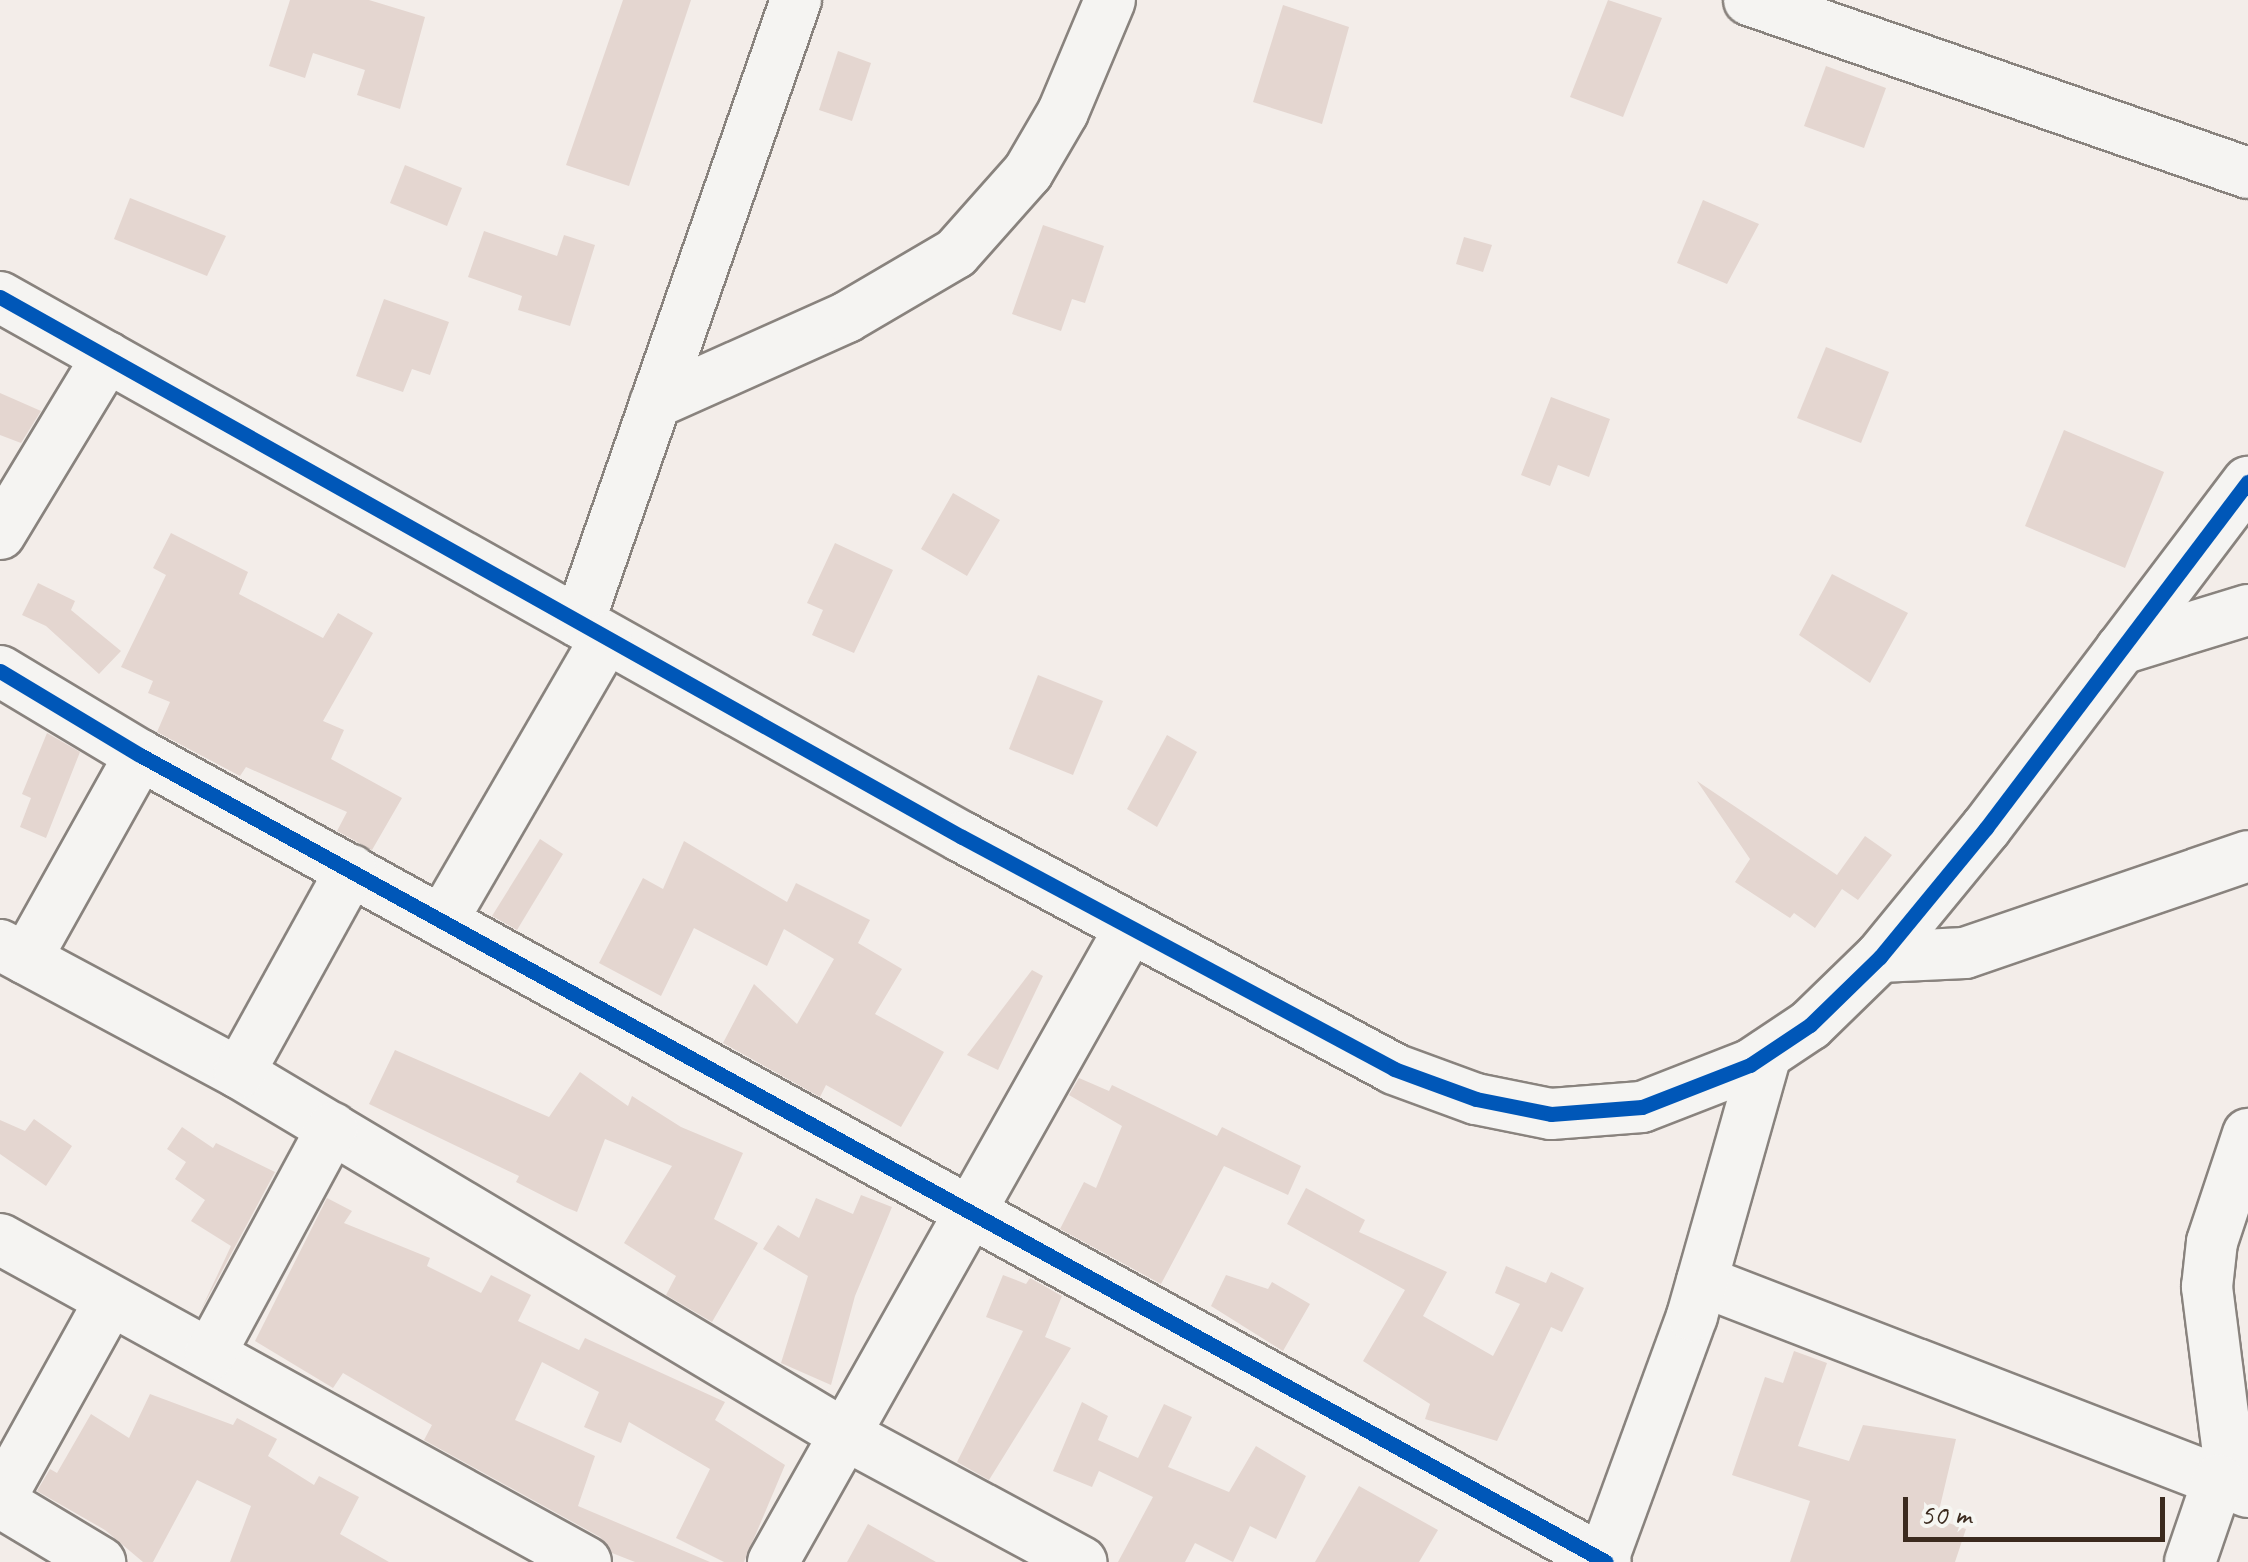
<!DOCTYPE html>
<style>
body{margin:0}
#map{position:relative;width:2248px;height:1562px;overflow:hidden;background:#f3ede9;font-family:Caveat,sans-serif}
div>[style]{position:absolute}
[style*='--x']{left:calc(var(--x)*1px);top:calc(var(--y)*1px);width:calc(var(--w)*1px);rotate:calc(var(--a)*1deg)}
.building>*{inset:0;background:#e4d6d0}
.roads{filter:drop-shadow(2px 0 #89837e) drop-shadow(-2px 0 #89837e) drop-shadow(0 2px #89837e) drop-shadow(0 -2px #89837e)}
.minor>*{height:50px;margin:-25px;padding:0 25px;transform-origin:25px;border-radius:25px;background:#f5f4f2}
.cycleway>*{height:15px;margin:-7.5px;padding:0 7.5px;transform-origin:7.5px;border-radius:7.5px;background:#0057b8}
span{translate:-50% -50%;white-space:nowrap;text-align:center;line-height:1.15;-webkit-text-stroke:8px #f6f6f2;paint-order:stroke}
.scale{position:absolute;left:1903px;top:1497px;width:262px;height:45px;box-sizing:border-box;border:5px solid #3b2a1e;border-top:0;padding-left:12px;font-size:30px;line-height:35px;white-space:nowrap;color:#3b2a1e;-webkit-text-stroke:8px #f6f6f2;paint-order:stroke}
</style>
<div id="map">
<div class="building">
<i style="clip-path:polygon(290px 0,369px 0,425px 17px,400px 109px,357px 95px,365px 70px,313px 53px,305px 78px,269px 66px)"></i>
<i style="clip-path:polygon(623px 0,691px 0,629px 186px,566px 165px)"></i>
<i style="clip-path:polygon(1608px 0,1662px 18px,1623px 117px,1570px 97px)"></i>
<i style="clip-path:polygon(1283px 5px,1349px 27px,1322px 124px,1253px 102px)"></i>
<i style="clip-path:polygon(838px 51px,871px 63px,852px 121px,819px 110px)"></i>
<i style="clip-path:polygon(1826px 66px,1886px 88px,1864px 148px,1804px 126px)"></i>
<i style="clip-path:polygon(405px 165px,462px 188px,447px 226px,390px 203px)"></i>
<i style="clip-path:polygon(130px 198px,226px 236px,207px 276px,114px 239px)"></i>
<i style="clip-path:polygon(1703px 200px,1759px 224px,1727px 284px,1677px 263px)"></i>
<i style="clip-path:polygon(1043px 225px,1104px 246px,1085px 303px,1072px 299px,1061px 331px,1012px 314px)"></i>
<i style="clip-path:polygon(484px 231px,557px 256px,564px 235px,595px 245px,570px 326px,518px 310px,522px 296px,468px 277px)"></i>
<i style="clip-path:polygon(1464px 237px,1492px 245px,1483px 272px,1456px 264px)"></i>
<i style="clip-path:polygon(384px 299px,449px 322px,430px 375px,412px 369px,403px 392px,356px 376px)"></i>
<i style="clip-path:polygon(1826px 347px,1889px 372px,1861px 443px,1797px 418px)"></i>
<i style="clip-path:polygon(0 393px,41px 411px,21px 443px,0 435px)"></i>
<i style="clip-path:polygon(1551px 397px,1610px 419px,1589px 477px,1558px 465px,1550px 486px,1521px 475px)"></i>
<i style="clip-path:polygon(2064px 430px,2164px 472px,2125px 568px,2025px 526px)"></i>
<i style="clip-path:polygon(953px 493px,1000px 520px,967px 576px,921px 549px)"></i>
<i style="clip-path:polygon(171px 533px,248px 572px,239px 594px,323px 638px,338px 613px,373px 633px,323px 721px,344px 730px,331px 759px,402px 798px,372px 850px,337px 831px,347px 812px,246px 767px,240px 776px,157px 732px,170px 702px,148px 693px,153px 681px,121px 667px,166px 575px,153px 568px)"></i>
<i style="clip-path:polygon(835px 543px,893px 570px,854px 653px,812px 635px,823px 610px,807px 603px)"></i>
<i style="clip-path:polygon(1832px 574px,1908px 613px,1870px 683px,1799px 635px)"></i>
<i style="clip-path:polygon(38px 583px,75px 601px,71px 610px,121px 651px,99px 674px,46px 626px,22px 615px)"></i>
<i style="clip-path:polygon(1038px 675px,1103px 701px,1073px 775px,1009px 749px)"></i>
<i style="clip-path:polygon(47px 733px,80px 752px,46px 838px,20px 827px,31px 798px,22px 794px)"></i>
<i style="clip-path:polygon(1167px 735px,1197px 752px,1157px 827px,1127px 809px)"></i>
<i style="clip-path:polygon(1697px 781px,1837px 875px,1865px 836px,1892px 855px,1858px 900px,1842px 889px,1815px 928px,1794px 913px,1790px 918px,1735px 882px,1750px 859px)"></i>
<i style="clip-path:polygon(540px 839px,563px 854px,517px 930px,492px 916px)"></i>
<i style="clip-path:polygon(684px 841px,787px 902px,796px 883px,870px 920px,858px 943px,902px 969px,875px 1014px,944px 1052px,901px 1127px,826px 1085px,820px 1097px,723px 1043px,754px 984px,797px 1024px,834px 959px,784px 929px,767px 966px,694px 928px,661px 996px,599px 963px,643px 878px,663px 889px)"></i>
<i style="clip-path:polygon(1032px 970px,1043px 976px,998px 1070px,967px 1055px)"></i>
<i style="clip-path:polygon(395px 1050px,549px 1117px,580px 1072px,628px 1106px,632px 1096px,681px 1127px,743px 1153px,714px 1219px,758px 1243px,712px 1322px,666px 1295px,676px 1276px,624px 1243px,672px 1166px,605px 1139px,577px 1212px,565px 1207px,516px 1182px,519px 1176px,369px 1104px)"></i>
<i style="clip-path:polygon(1079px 1078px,1109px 1091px,1112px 1085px,1217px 1136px,1222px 1127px,1301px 1166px,1288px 1195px,1224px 1166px,1161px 1284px,1060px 1229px,1084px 1182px,1096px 1188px,1122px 1126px,1069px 1095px)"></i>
<i style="clip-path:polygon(34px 1119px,72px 1146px,46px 1186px,0 1154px,0 1120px,25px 1131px)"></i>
<i style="clip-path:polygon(182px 1127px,213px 1148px,216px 1143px,275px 1172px,200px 1312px,231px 1246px,191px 1221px,205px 1200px,175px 1179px,186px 1162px,167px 1149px)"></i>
<i style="clip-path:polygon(1306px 1188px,1365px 1220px,1359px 1232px,1447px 1272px,1423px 1316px,1493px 1356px,1520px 1304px,1495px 1293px,1506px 1266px,1546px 1283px,1551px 1272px,1584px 1288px,1562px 1332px,1551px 1327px,1497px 1441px,1425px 1419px,1430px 1404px,1363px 1361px,1405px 1290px,1287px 1224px)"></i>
<i style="clip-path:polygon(861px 1195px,892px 1207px,855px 1296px,831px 1385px,781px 1363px,808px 1276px,763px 1249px,778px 1225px,799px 1238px,816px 1198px,853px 1214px)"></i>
<i style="clip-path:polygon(327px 1198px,352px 1211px,344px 1223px,430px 1258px,427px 1266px,481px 1293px,491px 1275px,531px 1295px,518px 1321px,579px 1350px,585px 1338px,725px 1402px,715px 1420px,785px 1465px,744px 1562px,724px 1562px,676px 1538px,710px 1469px,629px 1422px,621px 1443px,584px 1427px,599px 1392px,542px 1362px,515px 1420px,595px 1456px,578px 1506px,710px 1562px,635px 1562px,612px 1553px,600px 1537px,424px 1440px,432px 1425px,343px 1373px,333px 1388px,255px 1341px)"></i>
<i style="clip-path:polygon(1003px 1275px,1026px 1284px,1030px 1278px,1062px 1296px,1045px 1337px,1071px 1348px,989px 1480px,957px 1462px,1023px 1331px,986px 1317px)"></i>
<i style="clip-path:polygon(1226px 1275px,1268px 1289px,1272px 1282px,1310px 1304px,1283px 1351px,1211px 1306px)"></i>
<i style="clip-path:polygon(1794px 1351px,1827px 1363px,1798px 1446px,1849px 1461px,1863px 1425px,1956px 1439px,1937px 1519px,1966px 1529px,1955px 1562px,1790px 1562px,1810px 1501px,1732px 1475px,1765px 1377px,1783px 1383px)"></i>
<i style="clip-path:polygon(150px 1394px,233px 1425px,237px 1418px,277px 1439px,268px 1456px,314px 1485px,319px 1476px,359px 1497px,340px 1534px,389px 1562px,230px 1562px,251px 1506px,197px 1480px,153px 1562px,143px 1562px,105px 1530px,37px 1491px,50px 1469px,57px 1473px,91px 1414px,129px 1438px)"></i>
<i style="clip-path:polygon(1082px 1402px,1108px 1416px,1098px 1440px,1138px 1458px,1164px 1404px,1192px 1417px,1168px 1467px,1229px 1492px,1256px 1446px,1306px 1476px,1276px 1539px,1250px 1526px,1233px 1562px,1195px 1543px,1185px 1562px,1118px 1562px,1153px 1497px,1099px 1471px,1092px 1487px,1053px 1471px)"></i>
<i style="clip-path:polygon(1359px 1486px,1438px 1530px,1419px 1562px,1315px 1562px)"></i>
<i style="clip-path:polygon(868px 1524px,936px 1562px,847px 1562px)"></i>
</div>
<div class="roads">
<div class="minor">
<i style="--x:1749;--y:0;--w:528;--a:19.12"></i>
<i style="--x:0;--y:297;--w:1103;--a:29.31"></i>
<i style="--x:962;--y:837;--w:490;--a:28.2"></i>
<i style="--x:1394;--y:1069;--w:87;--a:20.1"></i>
<i style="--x:1476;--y:1099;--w:76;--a:11.3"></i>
<i style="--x:1551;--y:1114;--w:91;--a:-4.4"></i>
<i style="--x:1642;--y:1107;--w:116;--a:-21.3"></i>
<i style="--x:1750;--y:1065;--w:72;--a:-33.7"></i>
<i style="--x:1810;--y:1025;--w:98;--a:-44.2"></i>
<i style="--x:1880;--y:957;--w:167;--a:-50.6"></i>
<i style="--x:1986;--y:828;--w:434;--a:-52.9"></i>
<i style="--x:655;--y:403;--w:210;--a:-24.1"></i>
<i style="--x:847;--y:317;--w:126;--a:-30.4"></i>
<i style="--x:956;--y:253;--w:108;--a:-48.4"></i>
<i style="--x:1028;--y:172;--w:69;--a:-59.7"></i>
<i style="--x:1063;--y:112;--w:121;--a:-67.2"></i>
<i style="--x:0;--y:534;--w:207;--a:-58.8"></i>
<i style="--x:579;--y:622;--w:659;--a:-70.77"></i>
<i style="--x:2121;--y:649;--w:133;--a:-17.1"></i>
<i style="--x:0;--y:671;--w:163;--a:31"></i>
<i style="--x:140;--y:755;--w:1673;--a:28.83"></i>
<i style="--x:442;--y:921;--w:327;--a:-59.9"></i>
<i style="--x:0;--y:945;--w:271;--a:28.2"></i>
<i style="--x:239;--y:1073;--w:702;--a:30.84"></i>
<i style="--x:842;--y:1433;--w:272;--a:28.3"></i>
<i style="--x:1880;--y:957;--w:85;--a:-2.7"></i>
<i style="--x:1965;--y:953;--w:299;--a:-18.9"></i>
<i style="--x:26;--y:959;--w:234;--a:-60.8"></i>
<i style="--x:239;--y:1073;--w:232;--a:-61.1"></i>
<i style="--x:0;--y:1239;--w:669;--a:28.86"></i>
<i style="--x:1702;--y:1281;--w:585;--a:21.13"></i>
<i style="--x:210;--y:1354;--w:257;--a:-61.6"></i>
<i style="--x:2232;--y:1485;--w:200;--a:-97.2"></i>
<i style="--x:2207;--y:1287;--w:45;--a:-83.7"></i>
<i style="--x:2212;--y:1242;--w:114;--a:-71.6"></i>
<i style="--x:0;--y:1499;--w:225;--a:-61"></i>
<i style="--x:0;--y:1502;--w:117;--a:31"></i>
<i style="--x:773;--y:1562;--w:725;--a:-60.61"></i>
<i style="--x:1602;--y:1562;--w:262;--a:-69.9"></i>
<i style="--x:1692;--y:1316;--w:271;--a:-74.2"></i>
<i style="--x:2190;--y:1562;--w:87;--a:-71.1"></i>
</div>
</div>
<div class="cycleway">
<i style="--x:0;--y:297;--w:1103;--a:29.31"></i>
<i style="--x:962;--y:837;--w:490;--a:28.2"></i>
<i style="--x:1394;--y:1069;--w:87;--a:20.1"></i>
<i style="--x:1476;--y:1099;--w:76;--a:11.3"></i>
<i style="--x:1551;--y:1114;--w:91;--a:-4.4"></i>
<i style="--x:1642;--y:1107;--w:116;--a:-21.3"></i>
<i style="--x:1750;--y:1065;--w:72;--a:-33.7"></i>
<i style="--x:1810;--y:1025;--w:98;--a:-44.2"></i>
<i style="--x:1880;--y:957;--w:167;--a:-50.6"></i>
<i style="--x:1986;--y:828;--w:434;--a:-52.9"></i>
<i style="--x:0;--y:671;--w:163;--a:31"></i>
<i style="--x:140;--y:755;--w:1673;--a:28.83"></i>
</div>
<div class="scale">50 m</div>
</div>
